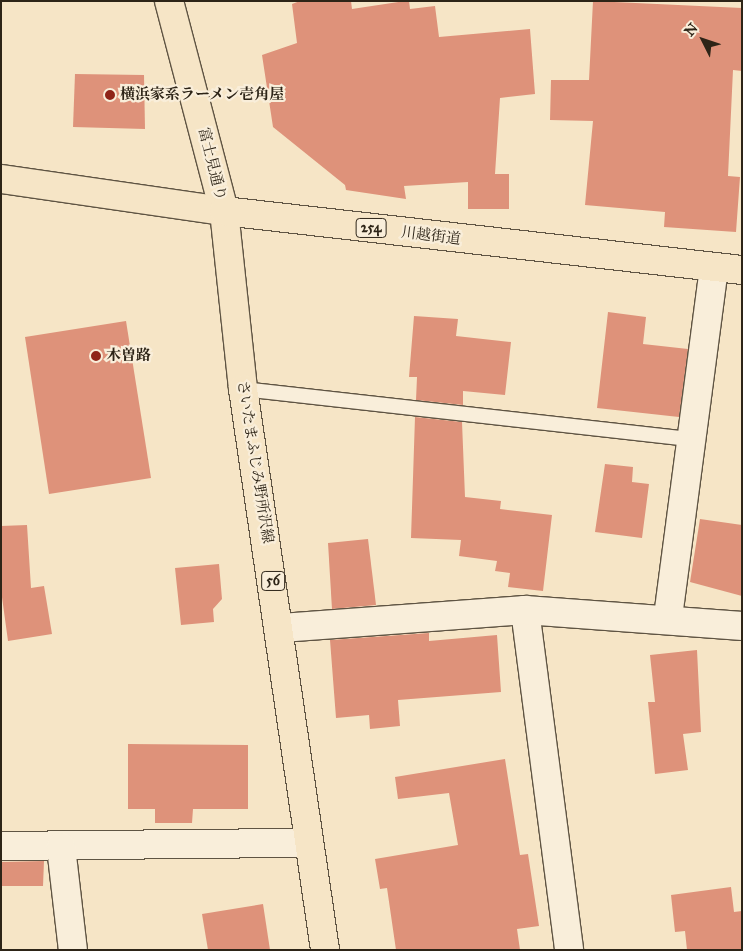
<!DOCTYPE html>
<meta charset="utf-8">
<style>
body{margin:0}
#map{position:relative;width:743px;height:951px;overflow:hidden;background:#f6e5c6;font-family:"IM FELL Great Primer","Noto Serif JP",serif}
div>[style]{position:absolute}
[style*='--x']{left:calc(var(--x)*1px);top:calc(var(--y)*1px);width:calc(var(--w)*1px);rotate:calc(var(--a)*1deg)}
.building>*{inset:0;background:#de927a}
.roads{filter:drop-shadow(1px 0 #5f5443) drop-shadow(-1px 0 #5f5443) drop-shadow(0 1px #5f5443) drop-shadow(0 -1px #5f5443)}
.lane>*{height:14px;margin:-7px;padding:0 7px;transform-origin:7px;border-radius:7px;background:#f9eeda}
.street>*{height:28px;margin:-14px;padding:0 14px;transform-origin:14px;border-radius:14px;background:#f9eeda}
.primary>*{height:28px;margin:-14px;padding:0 14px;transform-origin:14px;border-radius:14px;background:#f6e5c6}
.highway>*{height:28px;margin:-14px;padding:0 14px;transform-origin:14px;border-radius:14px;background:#f6e5c6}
.dots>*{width:14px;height:14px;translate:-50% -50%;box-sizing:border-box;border:2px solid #f9eeda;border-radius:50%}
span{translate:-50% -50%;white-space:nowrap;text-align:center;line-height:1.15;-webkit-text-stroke:4.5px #f9eeda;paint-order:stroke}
.shield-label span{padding:1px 4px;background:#f9eeda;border:1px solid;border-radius:4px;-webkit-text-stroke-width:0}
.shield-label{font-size:14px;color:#2d2417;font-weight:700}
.poi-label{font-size:15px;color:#2d2417;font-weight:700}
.left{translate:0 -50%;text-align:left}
.street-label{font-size:15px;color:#2d2417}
.frame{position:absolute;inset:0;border:2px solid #2d2417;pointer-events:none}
.north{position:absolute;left:678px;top:15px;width:50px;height:50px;-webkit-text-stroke:4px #f9eeda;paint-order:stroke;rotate:311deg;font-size:14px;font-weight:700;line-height:20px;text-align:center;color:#2d2417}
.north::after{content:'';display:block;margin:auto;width:18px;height:22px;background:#2d2417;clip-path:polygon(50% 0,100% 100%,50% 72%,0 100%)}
</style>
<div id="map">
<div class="building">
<i style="clip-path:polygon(300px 1px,351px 1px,352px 9px,405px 1px,409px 1px,410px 9px,435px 6px,439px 37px,530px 29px,535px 94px,500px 98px,495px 174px,509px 174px,509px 209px,468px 209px,468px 182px,404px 186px,406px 199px,346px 190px,345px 185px,273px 127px,262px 55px,297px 43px,292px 4px)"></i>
<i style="clip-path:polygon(593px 1px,742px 8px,742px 71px,733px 70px,728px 176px,740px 177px,736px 232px,664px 227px,665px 212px,585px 205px,593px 121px,550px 120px,551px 80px,589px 80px)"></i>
<i style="clip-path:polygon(75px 74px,144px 75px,145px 129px,73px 127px)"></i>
<i style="clip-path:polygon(608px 312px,646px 317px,643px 344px,688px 349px,679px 417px,597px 408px)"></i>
<i style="clip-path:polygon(414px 316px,458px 319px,456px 336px,511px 342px,505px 395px,463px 391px,463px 405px,416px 400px,417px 377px,409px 377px)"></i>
<i style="clip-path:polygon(126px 321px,151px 478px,49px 494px,25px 337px)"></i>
<i style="clip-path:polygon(415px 417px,462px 422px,465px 497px,501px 501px,500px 509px,552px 515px,543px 591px,508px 587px,510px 573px,495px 571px,497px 561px,459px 556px,461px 540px,411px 538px)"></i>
<i style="clip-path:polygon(605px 464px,633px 467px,632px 482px,649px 484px,642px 538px,595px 532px)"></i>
<i style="clip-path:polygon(700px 519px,742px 525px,742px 596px,690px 582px)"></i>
<i style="clip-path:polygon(27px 525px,31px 588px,44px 586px,52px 634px,8px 641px,1px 590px,1px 526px)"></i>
<i style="clip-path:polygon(368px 539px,376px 605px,332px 609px,328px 543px)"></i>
<i style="clip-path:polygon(219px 564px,222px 599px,213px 609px,214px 622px,181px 625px,175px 568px)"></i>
<i style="clip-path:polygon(429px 633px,429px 641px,497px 635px,501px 692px,398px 700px,400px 726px,370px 729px,369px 715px,336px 718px,330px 640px)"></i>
<i style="clip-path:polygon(697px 650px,701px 732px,683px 734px,688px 770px,655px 774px,648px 702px,655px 702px,650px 655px)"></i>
<i style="clip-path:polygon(128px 744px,248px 745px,248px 809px,193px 809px,192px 823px,155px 823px,155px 809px,128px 809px)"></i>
<i style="clip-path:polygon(505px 759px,520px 855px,528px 854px,539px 926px,517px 929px,520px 950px,396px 950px,387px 888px,380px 889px,375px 859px,458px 845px,449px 793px,398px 799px,395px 777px)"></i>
<i style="clip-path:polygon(44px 861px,43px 886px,1px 886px,1px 862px)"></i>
<i style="clip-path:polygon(731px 887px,734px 912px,742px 911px,742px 950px,687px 950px,685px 931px,675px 932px,671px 895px)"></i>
<i style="clip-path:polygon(263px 904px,270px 950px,208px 950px,202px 914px)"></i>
</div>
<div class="roads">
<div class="lane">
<i style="--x:243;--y:389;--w:451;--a:6.4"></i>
</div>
<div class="street">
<i style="--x:525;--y:610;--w:343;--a:82.6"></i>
<i style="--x:668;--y:617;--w:351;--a:-82.5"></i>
<i style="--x:281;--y:628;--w:245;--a:-4.2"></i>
<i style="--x:525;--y:610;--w:218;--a:4.2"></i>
<i style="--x:1;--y:846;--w:308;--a:-0.6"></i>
<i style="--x:61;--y:847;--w:104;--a:83.4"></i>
</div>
<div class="primary">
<i style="--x:169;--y:1;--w:217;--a:75.3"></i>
<i style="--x:224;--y:211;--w:179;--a:83.9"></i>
<i style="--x:243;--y:389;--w:567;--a:81.68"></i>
</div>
<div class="highway">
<i style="--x:1;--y:179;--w:225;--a:8.2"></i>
<i style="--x:224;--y:211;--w:521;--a:6.5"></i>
</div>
</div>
<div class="dots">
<i style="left:110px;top:95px;background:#8f2418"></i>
<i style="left:96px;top:356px;background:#8f2418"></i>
</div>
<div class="shield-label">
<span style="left:371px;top:228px">254</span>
<span style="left:273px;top:581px">56</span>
</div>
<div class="poi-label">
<span class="left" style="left:120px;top:95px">横浜家系ラーメン壱角屋</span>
<span class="left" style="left:106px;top:356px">木曽路</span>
</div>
<div class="street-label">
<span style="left:212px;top:164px;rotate:76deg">富士見通り</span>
<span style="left:431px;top:236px;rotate:7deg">川越街道</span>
<span style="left:255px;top:462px;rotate:81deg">さいたまふじみ野所沢線</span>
</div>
<div class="frame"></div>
<div class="north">N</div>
</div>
